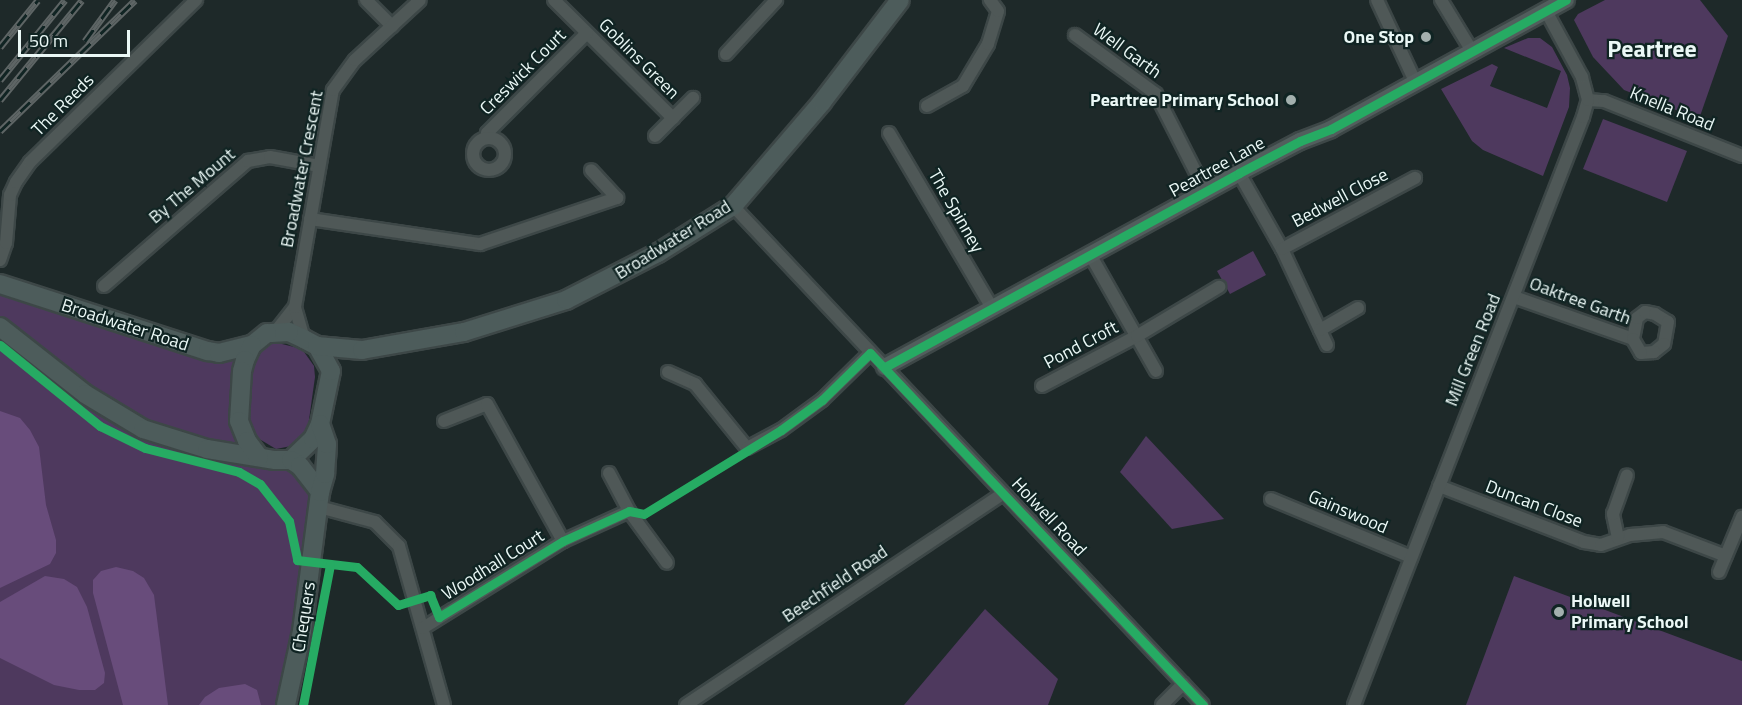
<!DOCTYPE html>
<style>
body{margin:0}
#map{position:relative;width:1742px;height:705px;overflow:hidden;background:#1e2929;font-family:"Titillium Web",sans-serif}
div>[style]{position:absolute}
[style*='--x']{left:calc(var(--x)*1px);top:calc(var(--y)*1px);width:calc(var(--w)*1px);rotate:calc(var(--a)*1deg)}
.green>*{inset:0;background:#4e395e}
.forest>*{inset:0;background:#684c7b}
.roads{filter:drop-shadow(2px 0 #3d4747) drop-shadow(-2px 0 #3d4747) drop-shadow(0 2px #3d4747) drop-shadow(0 -2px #3d4747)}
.street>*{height:12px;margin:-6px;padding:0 6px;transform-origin:6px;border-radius:6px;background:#4f5857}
.street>.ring{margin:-6px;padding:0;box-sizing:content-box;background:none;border:12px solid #4f5857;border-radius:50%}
.secondary>*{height:16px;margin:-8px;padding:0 8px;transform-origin:8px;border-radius:8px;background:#525e5d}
.primary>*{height:18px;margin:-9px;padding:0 9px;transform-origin:9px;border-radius:9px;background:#4d5c5b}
.rail>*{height:7px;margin-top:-3.5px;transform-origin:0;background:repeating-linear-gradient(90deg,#102423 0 14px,#5e6565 0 28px);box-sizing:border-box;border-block:2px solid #5e6565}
.cycleway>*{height:9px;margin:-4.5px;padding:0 4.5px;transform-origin:4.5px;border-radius:4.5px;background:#26ab63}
.dots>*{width:16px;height:16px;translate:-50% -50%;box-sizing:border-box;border:3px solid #102423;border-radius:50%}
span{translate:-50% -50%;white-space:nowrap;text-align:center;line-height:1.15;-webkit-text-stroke:4.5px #102423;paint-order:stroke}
.poi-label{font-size:18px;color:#ebf8f6;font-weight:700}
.right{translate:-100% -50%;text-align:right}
.left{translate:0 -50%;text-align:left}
.street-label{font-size:18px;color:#ebf8f6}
.district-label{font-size:24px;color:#ebf8f6;font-weight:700}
.scale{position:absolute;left:18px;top:30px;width:112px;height:27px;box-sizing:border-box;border:3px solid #ebf8f6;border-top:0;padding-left:8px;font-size:18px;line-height:21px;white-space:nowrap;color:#ebf8f6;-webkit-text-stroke:4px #102423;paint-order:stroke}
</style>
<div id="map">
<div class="green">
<i style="clip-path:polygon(1605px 0,1700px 0,1728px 36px,1699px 119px,1624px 90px,1593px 57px,1574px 20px,1578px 14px)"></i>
<i style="clip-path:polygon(1528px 38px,1540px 38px,1552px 47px,1567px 75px,1570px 88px,1569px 107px,1543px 176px,1483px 150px,1472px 141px,1441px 89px,1492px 64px,1498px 67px,1490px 86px,1547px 108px,1561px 71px,1504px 48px)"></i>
<i style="clip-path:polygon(1603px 119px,1687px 151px,1667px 202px,1583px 169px)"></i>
<i style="clip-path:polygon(1253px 251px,1266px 275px,1230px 294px,1217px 271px)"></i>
<i style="clip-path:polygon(0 293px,120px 334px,226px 360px,235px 359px,230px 420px,239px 445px,214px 442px,155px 426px,105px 397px,0 319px)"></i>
<i style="clip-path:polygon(0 338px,110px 422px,154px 443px,195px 455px,288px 471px,320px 492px,286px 705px,0 705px)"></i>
<i style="clip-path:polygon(278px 343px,302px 349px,314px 366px,315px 377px,308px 427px,304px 435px,291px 446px,276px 449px,256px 437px,248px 419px,250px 371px,256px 355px,269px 344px)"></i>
<i style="clip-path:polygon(1146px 436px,1224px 519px,1172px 529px,1120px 472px)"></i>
<i style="clip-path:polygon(1514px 576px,1742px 661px,1742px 705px,1466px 705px)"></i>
<i style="clip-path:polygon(985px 609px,1058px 679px,1048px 705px,904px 705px)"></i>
</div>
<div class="forest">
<i style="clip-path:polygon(0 411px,20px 418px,30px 430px,39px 447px,46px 505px,56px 540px,56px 553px,50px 564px,0 588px)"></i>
<i style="clip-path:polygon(116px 567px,133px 571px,144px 578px,154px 595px,168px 705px,123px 705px,93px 593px,93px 580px,101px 571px)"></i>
<i style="clip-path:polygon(45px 576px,64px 579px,77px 587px,87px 607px,105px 673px,104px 683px,95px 690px,79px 690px,54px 685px,0 658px,0 602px)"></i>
<i style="clip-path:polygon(245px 684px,257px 690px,261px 705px,199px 705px,205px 697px,219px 688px)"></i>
</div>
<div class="roads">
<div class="street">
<i style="--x:366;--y:0;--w:37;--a:45"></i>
<i style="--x:554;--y:0;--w:168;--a:44.8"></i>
<i style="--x:1377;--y:0;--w:89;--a:64.9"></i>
<i style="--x:1441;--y:0;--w:60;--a:58.7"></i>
<i style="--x:1075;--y:35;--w:100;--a:36.1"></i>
<i style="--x:1156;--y:94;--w:110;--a:63"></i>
<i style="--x:726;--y:54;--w:74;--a:-47.2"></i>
<i style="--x:1588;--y:100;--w:16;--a:4"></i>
<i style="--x:1604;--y:101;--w:149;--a:21.7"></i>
<i style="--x:927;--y:106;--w:41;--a:-29.1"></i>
<i style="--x:963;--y:86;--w:49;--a:-59.2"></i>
<i style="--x:988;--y:44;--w:34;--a:-73"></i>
<i style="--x:998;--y:11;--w:14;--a:-126"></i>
<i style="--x:889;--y:133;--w:203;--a:59.5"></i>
<i style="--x:655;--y:136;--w:54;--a:-45"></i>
<i style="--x:488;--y:137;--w:4;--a:-104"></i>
<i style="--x:487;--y:133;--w:141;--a:-45"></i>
<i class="ring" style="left:473px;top:138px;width:20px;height:20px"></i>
<i style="--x:1239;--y:173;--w:87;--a:60.5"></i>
<i style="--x:1282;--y:249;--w:106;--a:64.9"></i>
<i style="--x:733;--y:206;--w:685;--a:46.71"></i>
<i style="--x:310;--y:219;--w:172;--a:8.4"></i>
<i style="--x:480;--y:244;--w:145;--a:-18.6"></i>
<i style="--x:617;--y:198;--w:38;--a:-133"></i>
<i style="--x:1282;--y:249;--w:151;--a:-28.1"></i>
<i style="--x:1091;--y:256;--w:132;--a:60.5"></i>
<i style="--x:0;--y:260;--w:18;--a:-71"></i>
<i style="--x:6;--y:243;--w:48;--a:-85.2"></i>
<i style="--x:10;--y:195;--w:14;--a:-65"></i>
<i style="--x:16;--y:182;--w:24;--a:-55"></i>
<i style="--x:30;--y:162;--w:232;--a:-44.3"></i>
<i style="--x:104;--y:286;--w:191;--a:-41"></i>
<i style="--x:248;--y:161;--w:22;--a:-10"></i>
<i style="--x:270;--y:157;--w:50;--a:10.4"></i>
<i style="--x:1514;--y:297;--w:126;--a:19.4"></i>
<i style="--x:1633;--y:339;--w:21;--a:-79"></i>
<i style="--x:1637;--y:318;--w:10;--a:-37"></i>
<i style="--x:1645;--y:312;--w:10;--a:11"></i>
<i style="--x:1655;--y:314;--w:15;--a:32"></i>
<i style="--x:1668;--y:322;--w:22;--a:100"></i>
<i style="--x:1664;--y:344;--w:13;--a:141"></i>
<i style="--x:1654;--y:352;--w:13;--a:176"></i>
<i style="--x:1641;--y:353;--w:16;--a:-120"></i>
<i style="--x:1320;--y:330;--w:44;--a:-30.1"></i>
<i style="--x:276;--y:331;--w:31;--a:-52"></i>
<i style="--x:304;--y:339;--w:33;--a:-106"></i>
<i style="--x:295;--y:307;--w:220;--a:-80.1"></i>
<i style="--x:333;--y:90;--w:37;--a:-54"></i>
<i style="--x:355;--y:60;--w:88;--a:-42.7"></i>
<i style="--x:668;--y:372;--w:30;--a:24"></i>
<i style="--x:695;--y:384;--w:82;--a:50.9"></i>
<i style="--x:747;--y:448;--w:38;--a:-28"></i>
<i style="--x:781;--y:430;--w:51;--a:-36.2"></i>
<i style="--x:822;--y:400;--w:67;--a:-44.4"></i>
<i style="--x:1042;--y:386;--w:107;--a:-27.8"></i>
<i style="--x:1137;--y:336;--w:96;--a:-30.9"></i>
<i style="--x:444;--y:421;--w:46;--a:-21.6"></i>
<i style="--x:487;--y:404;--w:157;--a:61"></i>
<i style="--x:609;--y:473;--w:43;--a:62.2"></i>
<i style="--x:629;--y:511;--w:64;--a:53.8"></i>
<i style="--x:1439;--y:486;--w:155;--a:21.1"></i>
<i style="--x:1584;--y:542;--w:17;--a:10"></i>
<i style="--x:1601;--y:545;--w:31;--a:-19"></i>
<i style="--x:1630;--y:535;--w:33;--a:-5"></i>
<i style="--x:1663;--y:532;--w:67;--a:20.9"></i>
<i style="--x:1271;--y:499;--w:152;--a:22.5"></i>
<i style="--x:319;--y:507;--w:58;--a:15"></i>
<i style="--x:375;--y:522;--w:34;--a:45"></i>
<i style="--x:399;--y:546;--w:165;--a:74.2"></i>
<i style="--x:1618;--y:538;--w:25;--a:-102"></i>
<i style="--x:1613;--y:514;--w:41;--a:-70.3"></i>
<i style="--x:1719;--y:572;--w:60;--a:-67.3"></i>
<i style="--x:423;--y:628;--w:165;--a:-31.9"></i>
<i style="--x:563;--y:541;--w:72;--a:-24.4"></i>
<i style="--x:686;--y:705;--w:382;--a:-33.7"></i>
<i style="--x:1162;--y:705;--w:30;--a:-45"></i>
<i style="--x:1354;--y:705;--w:631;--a:-68.72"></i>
<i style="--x:1583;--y:117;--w:18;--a:-74"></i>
<i style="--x:1588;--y:100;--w:24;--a:-105"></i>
<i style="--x:1582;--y:77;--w:75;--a:-118.6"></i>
</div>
<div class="secondary">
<i style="--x:885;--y:367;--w:404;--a:-28.7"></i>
<i style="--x:1239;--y:173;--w:69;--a:-27.7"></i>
<i style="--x:1300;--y:141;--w:33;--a:-21"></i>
<i style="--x:1331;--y:129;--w:268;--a:-28.8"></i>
</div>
<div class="primary">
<i style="--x:0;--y:284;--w:219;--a:17.9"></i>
<i style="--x:208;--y:351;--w:11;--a:10"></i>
<i style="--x:219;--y:353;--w:34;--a:-14"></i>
<i style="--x:0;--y:327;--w:108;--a:38.2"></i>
<i style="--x:85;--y:394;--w:68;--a:31.1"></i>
<i style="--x:143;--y:429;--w:67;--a:17.4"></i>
<i style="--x:207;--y:449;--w:69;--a:9.2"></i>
<i style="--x:275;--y:460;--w:16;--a:0"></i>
<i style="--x:291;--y:460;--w:30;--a:-44"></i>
<i style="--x:313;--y:439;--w:17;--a:-65"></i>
<i style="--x:320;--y:424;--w:54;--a:-78.3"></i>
<i style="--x:331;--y:371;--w:29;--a:-119"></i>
<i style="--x:317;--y:346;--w:15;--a:-152"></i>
<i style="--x:304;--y:339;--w:17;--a:-155"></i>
<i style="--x:289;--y:332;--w:22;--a:177"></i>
<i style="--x:267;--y:333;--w:19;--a:141"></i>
<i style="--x:252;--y:345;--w:17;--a:115"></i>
<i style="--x:245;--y:360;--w:11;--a:105"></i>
<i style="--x:242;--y:371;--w:50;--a:93.4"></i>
<i style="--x:239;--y:421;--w:22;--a:68"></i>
<i style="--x:247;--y:441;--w:20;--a:53"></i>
<i style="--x:317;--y:346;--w:45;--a:5.1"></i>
<i style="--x:362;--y:350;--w:104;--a:-10"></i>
<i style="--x:464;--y:332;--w:107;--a:-17.4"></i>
<i style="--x:566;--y:300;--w:103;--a:-27.1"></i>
<i style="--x:658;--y:253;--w:89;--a:-32.1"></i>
<i style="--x:733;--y:206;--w:137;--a:-49.4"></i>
<i style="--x:822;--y:102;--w:128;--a:-52.6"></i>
<i style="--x:291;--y:460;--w:11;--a:34"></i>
<i style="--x:300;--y:466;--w:33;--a:52"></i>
<i style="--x:286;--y:705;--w:76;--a:-77.8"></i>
<i style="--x:302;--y:631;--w:140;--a:-82.6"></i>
<i style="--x:320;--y:492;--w:19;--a:-74"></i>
<i style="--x:325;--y:474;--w:30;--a:-86"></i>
<i style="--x:327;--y:444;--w:21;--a:-109"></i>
</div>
</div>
<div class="rail">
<i style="--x:85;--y:41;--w:51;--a:-53.8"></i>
<i style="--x:0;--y:47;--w:60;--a:-51"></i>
<i style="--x:0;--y:80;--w:103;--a:-50.9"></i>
<i style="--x:0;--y:100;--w:129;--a:-50.6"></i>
<i style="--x:0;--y:131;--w:188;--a:-44.1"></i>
</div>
<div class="cycleway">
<i style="--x:0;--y:345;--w:129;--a:39"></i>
<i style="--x:100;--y:426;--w:50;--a:26.1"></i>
<i style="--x:145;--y:448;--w:97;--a:14.3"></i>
<i style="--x:239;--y:472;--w:24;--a:30"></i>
<i style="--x:260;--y:484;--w:47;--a:51.9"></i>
<i style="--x:289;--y:521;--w:40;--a:78"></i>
<i style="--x:297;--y:560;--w:60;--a:6.7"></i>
<i style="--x:357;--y:567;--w:56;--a:42.8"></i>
<i style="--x:398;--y:605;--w:34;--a:-17"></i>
<i style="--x:430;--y:595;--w:24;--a:68"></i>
<i style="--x:439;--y:617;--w:145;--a:-31.5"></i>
<i style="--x:563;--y:541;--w:72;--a:-24.4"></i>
<i style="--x:629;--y:511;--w:15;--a:11"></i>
<i style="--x:644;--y:514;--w:161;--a:-31.5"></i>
<i style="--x:781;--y:430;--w:51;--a:-36.2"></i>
<i style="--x:822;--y:400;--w:67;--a:-44.4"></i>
<i style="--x:870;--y:353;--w:485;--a:46.6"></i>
<i style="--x:885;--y:367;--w:404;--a:-28.7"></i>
<i style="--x:1239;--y:173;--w:69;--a:-27.7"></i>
<i style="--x:1300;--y:141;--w:33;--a:-21"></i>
<i style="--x:1331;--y:129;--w:268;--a:-28.8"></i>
<i style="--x:303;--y:705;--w:143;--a:-79.1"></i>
</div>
<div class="dots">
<i style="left:1426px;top:37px;background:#a3b0ae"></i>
<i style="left:1291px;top:100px;background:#a3b0ae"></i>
<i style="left:1559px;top:612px;background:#a3b0ae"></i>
</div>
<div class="poi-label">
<span class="right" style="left:1414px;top:37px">One Stop</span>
<span class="right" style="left:1279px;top:100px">Peartree Primary School</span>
<span class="left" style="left:1571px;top:612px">Holwell<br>Primary School</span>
</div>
<div class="street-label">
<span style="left:1127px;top:51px;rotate:36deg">Well Garth</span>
<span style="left:639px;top:59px;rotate:45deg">Goblins Green</span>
<span style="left:523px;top:72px;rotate:-45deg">Creswick Court</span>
<span style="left:63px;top:105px;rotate:-45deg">The Reeds</span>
<span style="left:1672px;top:109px;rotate:22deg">Knella Road</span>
<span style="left:1217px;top:167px;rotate:-29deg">Peartree Lane</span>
<span style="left:302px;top:169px;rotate:-79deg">Broadwater Crescent</span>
<span style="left:192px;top:186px;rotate:-40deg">By The Mount</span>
<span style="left:1340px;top:198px;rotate:-28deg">Bedwell Close</span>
<span style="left:956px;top:211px;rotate:60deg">The Spinney</span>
<span style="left:673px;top:240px;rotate:-32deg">Broadwater Road</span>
<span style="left:1580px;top:301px;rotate:20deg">Oaktree Garth</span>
<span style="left:125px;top:325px;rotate:18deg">Broadwater Road</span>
<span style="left:1081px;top:345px;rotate:-28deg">Pond Croft</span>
<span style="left:1473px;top:350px;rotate:-68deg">Mill Green Road</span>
<span style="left:1534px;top:504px;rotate:21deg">Duncan Close</span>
<span style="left:1348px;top:512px;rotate:23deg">Gainswood</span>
<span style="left:1049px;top:517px;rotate:47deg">Holwell Road</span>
<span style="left:493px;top:565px;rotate:-32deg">Woodhall Court</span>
<span style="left:835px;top:584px;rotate:-34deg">Beechfield Road</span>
<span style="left:304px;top:617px;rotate:-81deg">Chequers</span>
</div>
<div class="district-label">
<span style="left:1652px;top:49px">Peartree</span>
</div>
<div class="scale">50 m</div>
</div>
